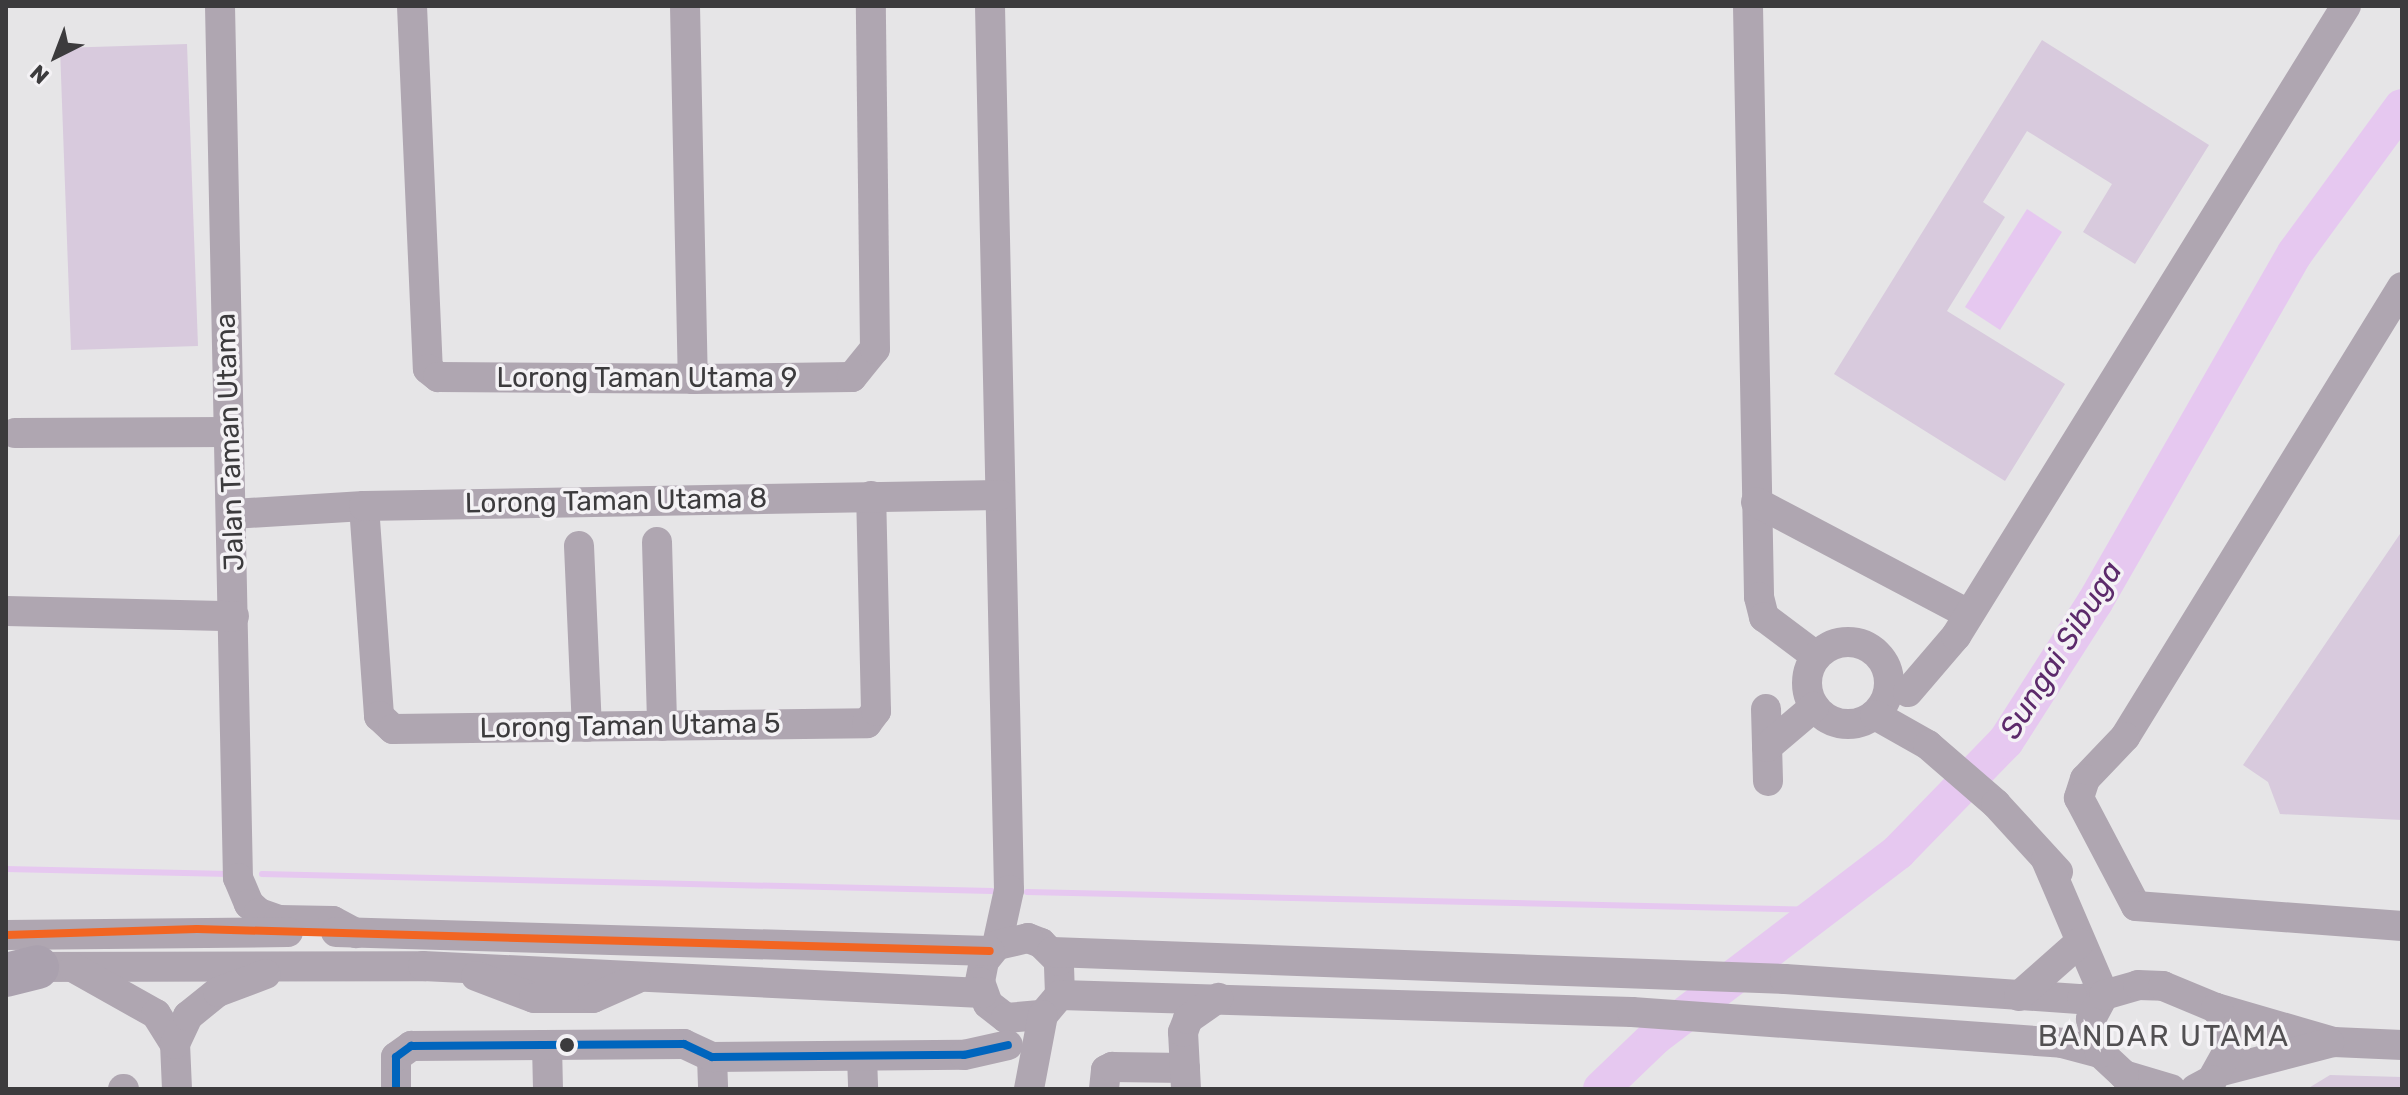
<!DOCTYPE html>
<style>
body{margin:0}
#map{position:relative;width:2408px;height:1095px;overflow:hidden;background:#e6e5e7;font-family:Rubik,sans-serif}
div>[style]{position:absolute}
[style*='--x']{left:calc(var(--x)*1px);top:calc(var(--y)*1px);width:calc(var(--w)*1px);rotate:calc(var(--a)*1deg)}
.green>*{inset:0;background:#d8cadd}
.water>*{inset:0;background:#e6c8f0}
.stream>*{height:6px;margin:-3px;padding:0 3px;transform-origin:3px;border-radius:3px;background:#e6c8f0}
.river>*{height:36px;margin:-18px;padding:0 18px;transform-origin:18px;border-radius:18px;background:#e6c8f0}
.minor>*{height:30px;margin:-15px;padding:0 15px;transform-origin:15px;border-radius:15px;background:#afa6b1}
.minor>.ring{margin:-15px;padding:0;box-sizing:content-box;background:none;border:30px solid #afa6b1;border-radius:50%}
.highway>*{height:44px;margin:-22px;padding:0 22px;transform-origin:22px;border-radius:22px;background:#aaa1ae}
.bus-1>*{height:8px;margin:-4px;padding:0 4px;transform-origin:4px;border-radius:4px;background:#f26522}
.bus-2>*{height:8px;margin:-4px;padding:0 4px;transform-origin:4px;border-radius:4px;background:#0065bd}
.dots>*{width:22px;height:22px;translate:-50% -50%;box-sizing:border-box;border:4px solid #f4f2f5;border-radius:50%}
span{translate:-50% -50%;white-space:nowrap;text-align:center;line-height:1.15;-webkit-text-stroke:7px #f4f2f5;paint-order:stroke}
.street-label{font-size:28px;color:#3c3b3d}
.water-label{font-size:30px;color:#5c2a6b;font-style:italic}
.neighbourhood-label{font-size:30px;color:#525052;letter-spacing:2px}
.frame{position:absolute;inset:0;border:8px solid #3c3b3d;pointer-events:none}
.north{position:absolute;left:16px;top:16px;width:80px;height:80px;-webkit-text-stroke:6px #f4f2f5;paint-order:stroke;rotate:222deg;font-size:22px;font-weight:700;line-height:32px;text-align:center;color:#3c3b3d}
.north::after{content:'';display:block;margin:auto;width:28px;height:36px;background:#3c3b3d;clip-path:polygon(50% 0,100% 100%,50% 72%,0 100%)}
</style>
<div id="map">
<div class="green">
<i style="clip-path:polygon(2042px 40px,2209px 145px,2135px 264px,2083px 232px,2112px 184px,2027px 131px,1983px 202px,2005px 217px,1947px 311px,2065px 384px,2005px 481px,1834px 374px)"></i>
<i style="clip-path:polygon(187px 44px,198px 346px,71px 350px,60px 48px)"></i>
<i style="clip-path:polygon(2402px 531px,2402px 820px,2280px 814px,2268px 782px,2243px 765px)"></i>
<i style="clip-path:polygon(2330px 1075px,2402px 1077px,2402px 1089px,2307px 1089px)"></i>
</div>
<div class="water">
<i style="clip-path:polygon(2027px 209px,2062px 232px,2000px 330px,1965px 307px)"></i>
</div>
<div class="stream">
<i style="--x:6;--y:869;--w:223;--a:1.3"></i>
<i style="--x:262;--y:874;--w:730;--a:1.33"></i>
<i style="--x:1027;--y:892;--w:793;--a:1.3"></i>
</div>
<div class="river">
<i style="--x:1601;--y:1089;--w:74;--a:-43.9"></i>
<i style="--x:1654;--y:1038;--w:307;--a:-37.3"></i>
<i style="--x:1898;--y:852;--w:155;--a:-45.8"></i>
<i style="--x:2006;--y:741;--w:165;--a:-57.4"></i>
<i style="--x:2095;--y:602;--w:402;--a:-60.2"></i>
<i style="--x:2295;--y:253;--w:181;--a:-53.8"></i>
</div>
<div class="minor">
<i style="--x:220;--y:6;--w:872;--a:88.82"></i>
<i style="--x:238;--y:878;--w:28;--a:67"></i>
<i style="--x:249;--y:904;--w:13;--a:42"></i>
<i style="--x:259;--y:913;--w:21;--a:19"></i>
<i style="--x:279;--y:920;--w:54;--a:1.1"></i>
<i style="--x:333;--y:921;--w:26;--a:28"></i>
<i style="--x:412;--y:6;--w:363;--a:87.5"></i>
<i style="--x:428;--y:369;--w:13;--a:39"></i>
<i style="--x:438;--y:377;--w:255;--a:0.4"></i>
<i style="--x:693;--y:379;--w:159;--a:-0.7"></i>
<i style="--x:852;--y:377;--w:36;--a:-51"></i>
<i style="--x:875;--y:349;--w:343;--a:-90.7"></i>
<i style="--x:685;--y:6;--w:373;--a:88.8"></i>
<i style="--x:990;--y:6;--w:884;--a:88.77"></i>
<i style="--x:1009;--y:890;--w:56;--a:102.3"></i>
<i style="--x:997;--y:945;--w:21;--a:129"></i>
<i style="--x:984;--y:961;--w:21;--a:101"></i>
<i style="--x:980;--y:982;--w:23;--a:70"></i>
<i style="--x:988;--y:1004;--w:23;--a:38"></i>
<i style="--x:1006;--y:1018;--w:37;--a:-5"></i>
<i style="--x:1043;--y:1015;--w:26;--a:-50"></i>
<i style="--x:1060;--y:995;--w:34;--a:-92"></i>
<i style="--x:1059;--y:961;--w:25;--a:-135"></i>
<i style="--x:1041;--y:943;--w:14;--a:-159"></i>
<i style="--x:1028;--y:938;--w:32;--a:167"></i>
<i style="--x:1748;--y:6;--w:591;--a:88.93"></i>
<i style="--x:1759;--y:597;--w:21;--a:76"></i>
<i style="--x:1764;--y:617;--w:65;--a:36.9"></i>
<i style="--x:2402;--y:287;--w:528;--a:121.61"></i>
<i style="--x:2125;--y:737;--w:58;--a:133.6"></i>
<i style="--x:2085;--y:779;--w:20;--a:108"></i>
<i style="--x:2079;--y:798;--w:122;--a:62.2"></i>
<i style="--x:2136;--y:906;--w:267;--a:4.3"></i>
<i style="--x:15;--y:433;--w:214;--a:-0.3"></i>
<i style="--x:1756;--y:502;--w:240;--a:27.8"></i>
<i style="--x:364;--y:506;--w:211;--a:85.9"></i>
<i style="--x:379;--y:716;--w:19;--a:43"></i>
<i style="--x:393;--y:729;--w:474;--a:-0.7"></i>
<i style="--x:867;--y:723;--w:15;--a:-53"></i>
<i style="--x:876;--y:711;--w:215;--a:-91.3"></i>
<i style="--x:233;--y:514;--w:131;--a:-3.5"></i>
<i style="--x:364;--y:506;--w:636;--a:-0.99"></i>
<i style="--x:657;--y:542;--w:184;--a:88.4"></i>
<i style="--x:579;--y:546;--w:181;--a:87.5"></i>
<i style="--x:6;--y:611;--w:228;--a:1.3"></i>
<i class="ring" style="left:1807px;top:642px;width:52px;height:52px"></i>
<i style="--x:1908;--y:692;--w:74;--a:-49.4"></i>
<i style="--x:1956;--y:636;--w:741;--a:-58.24"></i>
<i style="--x:1766;--y:709;--w:72;--a:88.4"></i>
<i style="--x:1875;--y:715;--w:61;--a:29.5"></i>
<i style="--x:1928;--y:745;--w:90;--a:40.9"></i>
<i style="--x:1996;--y:804;--w:92;--a:47.6"></i>
<i style="--x:1767;--y:747;--w:62;--a:-40.4"></i>
<i style="--x:336;--y:932;--w:654;--a:1.66"></i>
<i style="--x:6;--y:935;--w:282;--a:-0.6"></i>
<i style="--x:1052;--y:952;--w:733;--a:2.11"></i>
<i style="--x:1785;--y:979;--w:298;--a:3.9"></i>
<i style="--x:2082;--y:999;--w:22;--a:-10"></i>
<i style="--x:2104;--y:995;--w:147;--a:-113.2"></i>
<i style="--x:17;--y:967;--w:406;--a:-0.1"></i>
<i style="--x:423;--y:966;--w:560;--a:2.77"></i>
<i style="--x:74;--y:968;--w:94;--a:29.3"></i>
<i style="--x:156;--y:1014;--w:36;--a:58"></i>
<i style="--x:476;--y:976;--w:62;--a:20.8"></i>
<i style="--x:534;--y:998;--w:59;--a:0"></i>
<i style="--x:593;--y:998;--w:47;--a:-23.8"></i>
<i style="--x:1060;--y:995;--w:572;--a:1.7"></i>
<i style="--x:1632;--y:1012;--w:431;--a:4.1"></i>
<i style="--x:2062;--y:1043;--w:39;--a:15"></i>
<i style="--x:2019;--y:996;--w:80;--a:-41.5"></i>
<i style="--x:2216;--y:1008;--w:123;--a:16.1"></i>
<i style="--x:2334;--y:1042;--w:68;--a:2.5"></i>
<i style="--x:547;--y:1045;--w:44;--a:88.7"></i>
<i style="--x:862;--y:1056;--w:33;--a:88"></i>
<i style="--x:712;--y:1057;--w:32;--a:88"></i>
<i style="--x:2218;--y:1072;--w:115;--a:-14.6"></i>
<i style="--x:123;--y:1089;--w:1;--a:0"></i>
<i style="--x:177;--y:1089;--w:45;--a:-92.5"></i>
<i style="--x:175;--y:1044;--w:31;--a:-65"></i>
<i style="--x:188;--y:1016;--w:38;--a:-39"></i>
<i style="--x:218;--y:992;--w:51;--a:-20.6"></i>
<i style="--x:396;--y:1089;--w:32;--a:-90"></i>
<i style="--x:396;--y:1057;--w:19;--a:-36"></i>
<i style="--x:411;--y:1046;--w:273;--a:-0.4"></i>
<i style="--x:684;--y:1044;--w:31;--a:25"></i>
<i style="--x:712;--y:1057;--w:252;--a:-0.5"></i>
<i style="--x:964;--y:1055;--w:45;--a:-12.8"></i>
<i style="--x:1029;--y:1089;--w:75;--a:-79.3"></i>
<i style="--x:1104;--y:1089;--w:19;--a:-84"></i>
<i style="--x:1106;--y:1070;--w:7;--a:-27"></i>
<i style="--x:1112;--y:1067;--w:73;--a:0.8"></i>
<i style="--x:1186;--y:1089;--w:57;--a:-93"></i>
<i style="--x:1183;--y:1032;--w:14;--a:-69"></i>
<i style="--x:1188;--y:1019;--w:37;--a:-35"></i>
<i style="--x:2171;--y:1089;--w:49;--a:-163.4"></i>
<i style="--x:2124;--y:1075;--w:33;--a:-137"></i>
<i style="--x:2100;--y:1053;--w:35;--a:-105"></i>
<i style="--x:2091;--y:1019;--w:27;--a:-62"></i>
<i style="--x:2104;--y:995;--w:35;--a:-16"></i>
<i style="--x:2138;--y:985;--w:25;--a:2"></i>
<i style="--x:2163;--y:986;--w:57;--a:22.5"></i>
<i style="--x:2216;--y:1008;--w:27;--a:57"></i>
<i style="--x:2231;--y:1031;--w:18;--a:96"></i>
<i style="--x:2229;--y:1049;--w:35;--a:119"></i>
<i style="--x:2212;--y:1080;--w:19;--a:152"></i>
</div>
<div class="highway">
<i style="--x:6;--y:975;--w:32;--a:-14"></i>
</div>
<div class="bus-1">
<i style="--x:6;--y:935;--w:191;--a:-1.8"></i>
<i style="--x:197;--y:929;--w:793;--a:1.59"></i>
</div>
<div class="bus-2">
<i style="--x:396;--y:1089;--w:32;--a:-90"></i>
<i style="--x:396;--y:1057;--w:19;--a:-36"></i>
<i style="--x:411;--y:1046;--w:273;--a:-0.4"></i>
<i style="--x:684;--y:1044;--w:31;--a:25"></i>
<i style="--x:712;--y:1057;--w:252;--a:-0.5"></i>
<i style="--x:964;--y:1055;--w:45;--a:-12.8"></i>
</div>
<div class="dots">
<i style="left:567px;top:1045px;background:#3c3b3d"></i>
</div>
<div class="street-label">
<span style="left:647px;top:378px">Lorong Taman Utama 9</span>
<span style="left:230px;top:442px;rotate:-92deg">Jalan Taman Utama</span>
<span style="left:616px;top:501px;rotate:-1deg">Lorong Taman Utama 8</span>
<span style="left:630px;top:726px;rotate:-1deg">Lorong Taman Utama 5</span>
</div>
<div class="water-label">
<span style="left:2061px;top:650px;rotate:-58deg">Sungai Sibuga</span>
</div>
<div class="neighbourhood-label">
<span style="left:2164px;top:1036px">BANDAR UTAMA</span>
</div>
<div class="frame"></div>
<div class="north">N</div>
</div>
